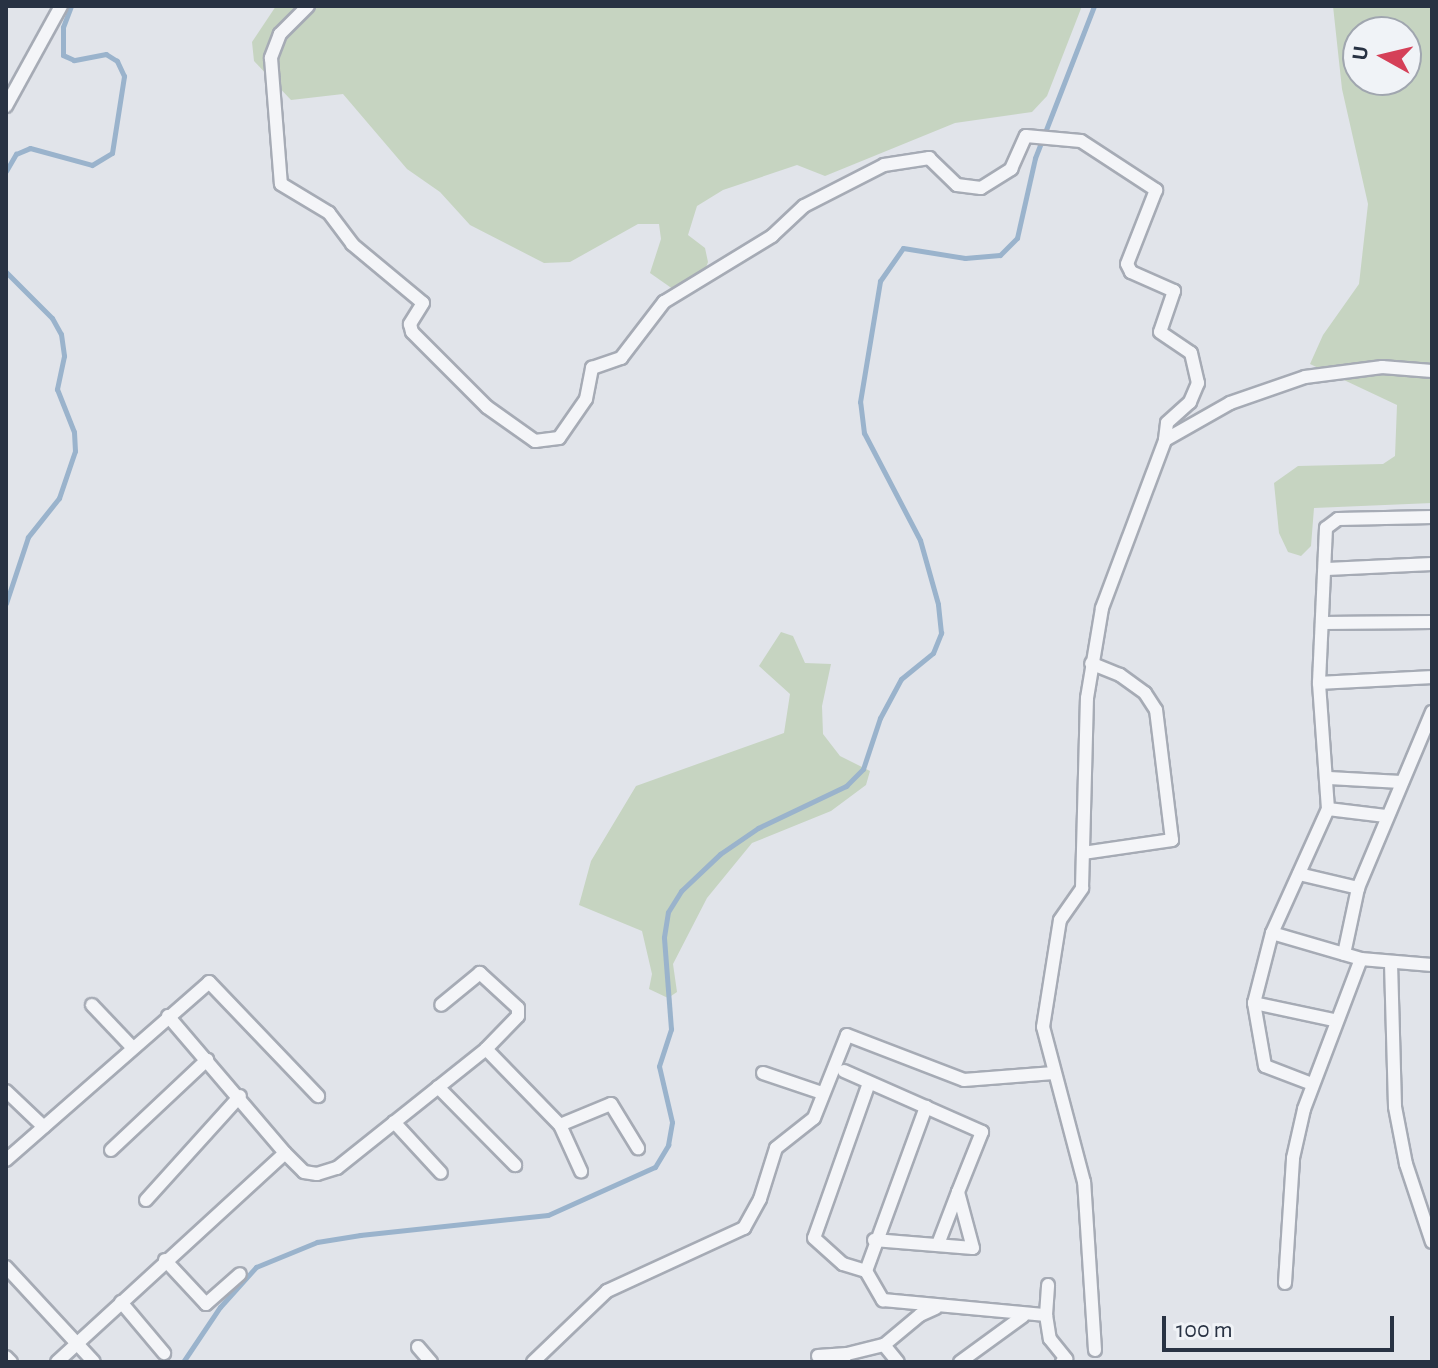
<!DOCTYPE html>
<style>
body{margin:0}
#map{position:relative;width:1438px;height:1368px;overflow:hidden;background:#e1e4ea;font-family:"Alegreya Sans",sans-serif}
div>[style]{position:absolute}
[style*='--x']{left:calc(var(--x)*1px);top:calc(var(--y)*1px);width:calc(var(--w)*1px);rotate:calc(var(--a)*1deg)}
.green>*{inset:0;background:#c6d4c1}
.stream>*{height:5px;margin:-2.5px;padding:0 2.5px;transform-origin:2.5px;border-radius:2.5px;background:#9ab3cc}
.roads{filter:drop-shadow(2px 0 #a6abb5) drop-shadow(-2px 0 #a6abb5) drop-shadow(0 2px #a6abb5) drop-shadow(0 -2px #a6abb5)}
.street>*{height:12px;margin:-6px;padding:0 6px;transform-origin:6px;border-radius:6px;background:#f4f5f8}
span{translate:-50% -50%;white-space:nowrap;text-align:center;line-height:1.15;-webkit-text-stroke:7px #f0f3f7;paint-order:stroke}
.frame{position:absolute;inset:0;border:8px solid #283243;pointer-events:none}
.north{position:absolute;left:1342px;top:16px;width:80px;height:80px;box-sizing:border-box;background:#f0f3f7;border:2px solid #a0a6af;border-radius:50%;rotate:278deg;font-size:22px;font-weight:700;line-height:32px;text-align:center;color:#283243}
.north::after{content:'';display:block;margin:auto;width:28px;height:36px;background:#d54058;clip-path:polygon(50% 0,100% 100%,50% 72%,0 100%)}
.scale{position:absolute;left:1162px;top:1316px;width:232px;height:36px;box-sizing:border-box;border:4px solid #283243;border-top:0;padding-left:10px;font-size:24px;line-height:28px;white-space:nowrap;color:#283243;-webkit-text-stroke:6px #f0f3f7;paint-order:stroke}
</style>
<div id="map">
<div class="green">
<i style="clip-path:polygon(276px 6px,1082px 6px,1047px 96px,1032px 112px,955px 123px,825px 176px,797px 165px,723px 190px,697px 206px,688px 235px,705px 248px,708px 262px,700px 284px,680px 294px,650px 273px,661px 239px,659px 224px,638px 224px,570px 262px,544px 263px,470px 225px,440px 192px,407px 169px,343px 94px,291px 100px,254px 61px,252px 42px)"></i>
<i style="clip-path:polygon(evenodd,1333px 6px,1432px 6px,1432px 503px,1314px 508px,1311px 546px,1301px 556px,1288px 552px,1279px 533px,1274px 483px,1298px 466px,1383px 464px,1395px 456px,1397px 405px,1310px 364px,1323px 335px,1359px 284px,1368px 204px,1342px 89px,1333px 6px,1358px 32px,1406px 32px,1406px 80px,1358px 80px,1358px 32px)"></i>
<i style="clip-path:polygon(781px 632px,793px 636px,805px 663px,831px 664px,822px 706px,823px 734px,840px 756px,870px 771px,866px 785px,831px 811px,752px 843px,707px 898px,673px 964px,677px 992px,668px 998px,649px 989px,652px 974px,642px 931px,579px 905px,591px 861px,636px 786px,784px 733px,790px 694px,759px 666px)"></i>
</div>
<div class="stream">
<i style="--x:6;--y:171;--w:20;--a:-60"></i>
<i style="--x:16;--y:154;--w:15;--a:-23"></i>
<i style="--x:30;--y:148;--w:64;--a:15.3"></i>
<i style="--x:92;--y:165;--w:23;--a:-31"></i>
<i style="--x:112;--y:153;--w:78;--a:-81.1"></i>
<i style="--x:124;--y:76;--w:17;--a:-115"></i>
<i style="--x:117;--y:61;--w:13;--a:-148"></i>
<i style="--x:106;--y:54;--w:33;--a:169"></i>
<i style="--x:74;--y:60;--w:12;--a:-156"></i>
<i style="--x:63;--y:55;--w:28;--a:-90"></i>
<i style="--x:63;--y:27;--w:22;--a:-69"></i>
<i style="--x:6;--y:272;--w:65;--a:45"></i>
<i style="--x:52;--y:318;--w:18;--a:61"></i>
<i style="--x:61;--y:334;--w:22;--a:82"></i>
<i style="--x:64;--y:356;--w:34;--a:102"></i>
<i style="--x:57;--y:389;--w:46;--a:68.4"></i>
<i style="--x:74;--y:432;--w:19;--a:87"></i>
<i style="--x:75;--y:451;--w:50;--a:108.8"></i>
<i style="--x:59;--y:498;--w:50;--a:128.5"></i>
<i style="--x:28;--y:537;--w:70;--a:108.4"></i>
<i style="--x:183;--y:1362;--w:66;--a:-56.1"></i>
<i style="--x:220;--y:1307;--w:54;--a:-48"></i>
<i style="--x:256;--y:1267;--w:66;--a:-22.3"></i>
<i style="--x:317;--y:1242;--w:44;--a:-9.2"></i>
<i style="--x:360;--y:1235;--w:189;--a:-6.1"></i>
<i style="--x:548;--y:1215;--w:117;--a:-24.2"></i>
<i style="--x:655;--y:1167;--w:26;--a:-59"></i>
<i style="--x:668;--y:1145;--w:23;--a:-80"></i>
<i style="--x:672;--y:1122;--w:57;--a:-103.1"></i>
<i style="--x:659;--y:1066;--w:39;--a:-72"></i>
<i style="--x:671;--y:1029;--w:92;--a:-94.4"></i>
<i style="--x:664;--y:937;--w:25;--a:-81"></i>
<i style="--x:668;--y:912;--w:25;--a:-58"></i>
<i style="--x:681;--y:891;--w:54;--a:-43.5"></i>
<i style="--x:720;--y:854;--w:46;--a:-34.4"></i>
<i style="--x:758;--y:828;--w:98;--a:-25.5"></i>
<i style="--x:846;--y:786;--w:24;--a:-45"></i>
<i style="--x:863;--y:769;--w:54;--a:-71.6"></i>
<i style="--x:880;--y:718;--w:44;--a:-61.7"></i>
<i style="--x:901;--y:679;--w:41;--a:-39.1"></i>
<i style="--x:933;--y:653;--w:22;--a:-68"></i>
<i style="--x:941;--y:633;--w:29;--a:-96"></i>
<i style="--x:938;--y:604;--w:66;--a:-105.7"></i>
<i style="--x:920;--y:540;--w:121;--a:-117.6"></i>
<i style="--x:864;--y:433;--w:31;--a:-97"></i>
<i style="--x:860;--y:402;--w:123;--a:-80.6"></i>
<i style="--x:880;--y:281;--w:40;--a:-55.1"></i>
<i style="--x:903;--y:248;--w:63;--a:9.2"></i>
<i style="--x:965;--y:258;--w:35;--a:-5"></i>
<i style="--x:1000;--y:255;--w:24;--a:-45"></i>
<i style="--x:1017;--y:238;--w:82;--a:-77.3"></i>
<i style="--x:1035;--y:158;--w:163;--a:-68.8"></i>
</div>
<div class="roads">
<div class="street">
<i style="--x:308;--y:6;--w:40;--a:135"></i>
<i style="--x:280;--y:34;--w:26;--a:111"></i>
<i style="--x:271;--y:58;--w:126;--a:85.5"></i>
<i style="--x:281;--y:184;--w:56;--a:31.1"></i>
<i style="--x:329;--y:213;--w:39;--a:53"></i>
<i style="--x:352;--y:244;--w:92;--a:39.7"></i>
<i style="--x:423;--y:303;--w:25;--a:122"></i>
<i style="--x:410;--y:324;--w:8;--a:76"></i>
<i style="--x:412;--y:332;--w:106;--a:45"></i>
<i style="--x:487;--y:407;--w:59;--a:35.3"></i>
<i style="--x:535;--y:441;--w:24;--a:-7"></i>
<i style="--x:559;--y:438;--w:47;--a:-55.3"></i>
<i style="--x:586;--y:399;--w:32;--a:-79"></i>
<i style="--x:592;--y:368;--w:31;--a:-19"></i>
<i style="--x:621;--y:358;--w:71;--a:-52.5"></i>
<i style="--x:664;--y:302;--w:127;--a:-31.4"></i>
<i style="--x:772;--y:236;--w:44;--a:-43.2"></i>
<i style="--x:804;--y:206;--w:90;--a:-27.1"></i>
<i style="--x:884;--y:165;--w:46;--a:-8.8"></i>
<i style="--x:929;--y:158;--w:39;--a:44"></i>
<i style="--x:957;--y:185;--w:24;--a:7"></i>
<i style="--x:981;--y:188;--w:36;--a:-32"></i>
<i style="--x:1011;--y:169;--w:36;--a:-66"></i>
<i style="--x:1026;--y:136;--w:55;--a:5.2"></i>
<i style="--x:1081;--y:141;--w:90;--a:33.2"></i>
<i style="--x:1156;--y:190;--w:79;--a:111.4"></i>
<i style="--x:1127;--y:264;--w:9;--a:63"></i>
<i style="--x:1131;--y:272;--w:47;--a:23.8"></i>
<i style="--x:1174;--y:291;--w:43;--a:108.9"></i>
<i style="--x:1160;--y:332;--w:37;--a:34"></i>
<i style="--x:1191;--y:353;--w:31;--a:77"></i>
<i style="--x:1198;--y:383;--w:21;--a:113"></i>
<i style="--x:1190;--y:402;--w:31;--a:138"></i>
<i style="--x:1167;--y:423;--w:17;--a:97"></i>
<i style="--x:6;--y:106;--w:114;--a:-61.2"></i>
<i style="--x:1432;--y:517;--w:94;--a:178.8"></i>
<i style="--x:1338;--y:519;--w:15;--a:143"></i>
<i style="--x:1326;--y:528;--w:155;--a:92.6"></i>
<i style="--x:1319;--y:683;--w:113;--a:-3"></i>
<i style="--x:1327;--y:569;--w:105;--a:-2.7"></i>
<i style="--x:1323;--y:623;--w:109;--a:-0.5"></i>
<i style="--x:1329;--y:778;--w:72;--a:3.2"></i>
<i style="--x:1328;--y:809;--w:58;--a:6.9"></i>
<i style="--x:1083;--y:853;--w:90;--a:-8.3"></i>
<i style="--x:1172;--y:840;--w:131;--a:-97"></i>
<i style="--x:1156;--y:710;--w:20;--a:-123"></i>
<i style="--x:1145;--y:693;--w:31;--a:-144"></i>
<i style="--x:1120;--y:675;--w:31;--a:-158"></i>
<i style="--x:1299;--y:874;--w:61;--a:13.3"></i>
<i style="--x:1272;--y:933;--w:93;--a:16.3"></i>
<i style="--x:1344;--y:954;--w:67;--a:-78"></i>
<i style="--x:1358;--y:888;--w:191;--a:-67.2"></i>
<i style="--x:1391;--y:963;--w:144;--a:88.4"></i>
<i style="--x:1395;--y:1107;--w:58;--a:79.1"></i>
<i style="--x:1406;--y:1164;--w:82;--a:71.6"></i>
<i style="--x:1254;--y:1003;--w:82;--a:12"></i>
<i style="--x:92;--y:1005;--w:59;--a:46.4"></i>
<i style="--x:168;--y:1016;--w:180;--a:49.5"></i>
<i style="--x:285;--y:1153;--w:27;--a:45"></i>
<i style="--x:304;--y:1172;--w:13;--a:9"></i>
<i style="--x:317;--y:1174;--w:21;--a:-17"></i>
<i style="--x:337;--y:1168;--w:191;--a:-38.6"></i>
<i style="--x:486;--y:1049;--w:46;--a:-45.9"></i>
<i style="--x:518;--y:1016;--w:8;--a:-90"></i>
<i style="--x:518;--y:1008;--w:52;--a:-137.4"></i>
<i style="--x:480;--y:973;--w:50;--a:140.6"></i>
<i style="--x:486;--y:1049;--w:106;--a:45.8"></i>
<i style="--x:560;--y:1125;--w:51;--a:65.5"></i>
<i style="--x:844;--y:1071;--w:151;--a:23.8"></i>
<i style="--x:982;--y:1132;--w:65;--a:111.8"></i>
<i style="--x:763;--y:1073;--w:62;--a:18.7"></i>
<i style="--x:869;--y:1083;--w:164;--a:109.5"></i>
<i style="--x:814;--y:1238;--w:39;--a:42"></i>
<i style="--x:843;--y:1264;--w:24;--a:17"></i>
<i style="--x:866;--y:1271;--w:34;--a:60"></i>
<i style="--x:883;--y:1300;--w:164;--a:5.3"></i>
<i style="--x:1046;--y:1315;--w:24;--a:81"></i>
<i style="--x:1050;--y:1339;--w:26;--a:51"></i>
<i style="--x:1066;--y:1359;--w:5;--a:143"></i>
<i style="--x:1312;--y:1084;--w:50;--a:-159"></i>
<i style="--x:1265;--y:1066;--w:64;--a:-99.9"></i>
<i style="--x:1254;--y:1003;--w:72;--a:-75.6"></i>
<i style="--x:1272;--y:933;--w:136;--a:-65.7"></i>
<i style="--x:1328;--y:809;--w:126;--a:-94.1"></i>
<i style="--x:438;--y:1087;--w:110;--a:45.4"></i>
<i style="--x:6;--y:1091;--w:52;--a:43.5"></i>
<i style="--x:394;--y:1122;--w:69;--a:47.3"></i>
<i style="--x:560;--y:1125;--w:55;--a:-22.4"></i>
<i style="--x:611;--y:1104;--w:52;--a:58.5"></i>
<i style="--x:111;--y:1150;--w:132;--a:-43.2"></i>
<i style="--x:6;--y:1160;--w:270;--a:-41.2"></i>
<i style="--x:209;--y:982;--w:158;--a:46.3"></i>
<i style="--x:146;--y:1200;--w:140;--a:-47.9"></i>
<i style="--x:874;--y:1240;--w:99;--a:4.6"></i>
<i style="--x:973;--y:1248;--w:58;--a:-105"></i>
<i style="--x:958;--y:1192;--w:56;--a:111"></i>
<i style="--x:165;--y:1260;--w:60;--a:47"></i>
<i style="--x:206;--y:1304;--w:45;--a:-41.4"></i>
<i style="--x:6;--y:1267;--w:129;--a:47.2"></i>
<i style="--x:866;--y:1271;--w:175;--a:-69.9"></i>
<i style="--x:1285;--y:1283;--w:125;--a:-86.3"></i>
<i style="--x:1293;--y:1158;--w:50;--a:-77.3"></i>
<i style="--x:1304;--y:1109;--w:160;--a:-69.2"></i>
<i style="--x:1361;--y:959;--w:71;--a:4.8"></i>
<i style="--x:121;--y:1302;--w:67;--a:49.9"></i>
<i style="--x:1046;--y:1315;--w:30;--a:-86"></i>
<i style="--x:884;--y:1345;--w:22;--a:51"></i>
<i style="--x:418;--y:1347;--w:20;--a:49"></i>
<i style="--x:1095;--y:1350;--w:168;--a:-93.7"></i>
<i style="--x:1084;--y:1182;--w:160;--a:-104.8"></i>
<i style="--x:1043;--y:1027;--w:108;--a:-81"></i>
<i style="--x:1060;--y:920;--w:39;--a:-55"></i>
<i style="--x:1082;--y:888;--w:190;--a:-88.5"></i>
<i style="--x:1087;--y:698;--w:91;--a:-80.5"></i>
<i style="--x:1102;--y:608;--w:179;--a:-69.4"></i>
<i style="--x:1165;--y:440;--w:75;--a:-29.6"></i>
<i style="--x:1230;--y:403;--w:79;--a:-19.1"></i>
<i style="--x:1305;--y:377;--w:78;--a:-7.4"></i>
<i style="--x:1382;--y:367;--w:50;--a:4.6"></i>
<i style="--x:818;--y:1356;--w:29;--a:-4"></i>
<i style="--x:6;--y:1357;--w:7;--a:45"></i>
<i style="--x:57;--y:1362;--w:309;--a:-42.5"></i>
<i style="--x:533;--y:1362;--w:103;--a:-43.8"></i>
<i style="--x:607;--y:1291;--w:151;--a:-24.7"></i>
<i style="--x:744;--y:1228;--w:33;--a:-61"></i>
<i style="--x:760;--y:1199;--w:53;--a:-72.6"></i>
<i style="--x:776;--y:1148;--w:48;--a:-38.3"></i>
<i style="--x:814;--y:1118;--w:89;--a:-68.3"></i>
<i style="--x:847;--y:1035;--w:125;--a:21"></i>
<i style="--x:964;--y:1080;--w:90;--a:-4.4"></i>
<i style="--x:839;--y:1362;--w:11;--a:-45"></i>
<i style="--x:847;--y:1354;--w:38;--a:-14"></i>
<i style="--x:884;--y:1345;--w:47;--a:-39.8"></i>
<i style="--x:920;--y:1315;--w:17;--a:-24"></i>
<i style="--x:960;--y:1362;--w:78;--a:-36.1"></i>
</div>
</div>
<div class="frame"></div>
<div class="north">U</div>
<div class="scale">100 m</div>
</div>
